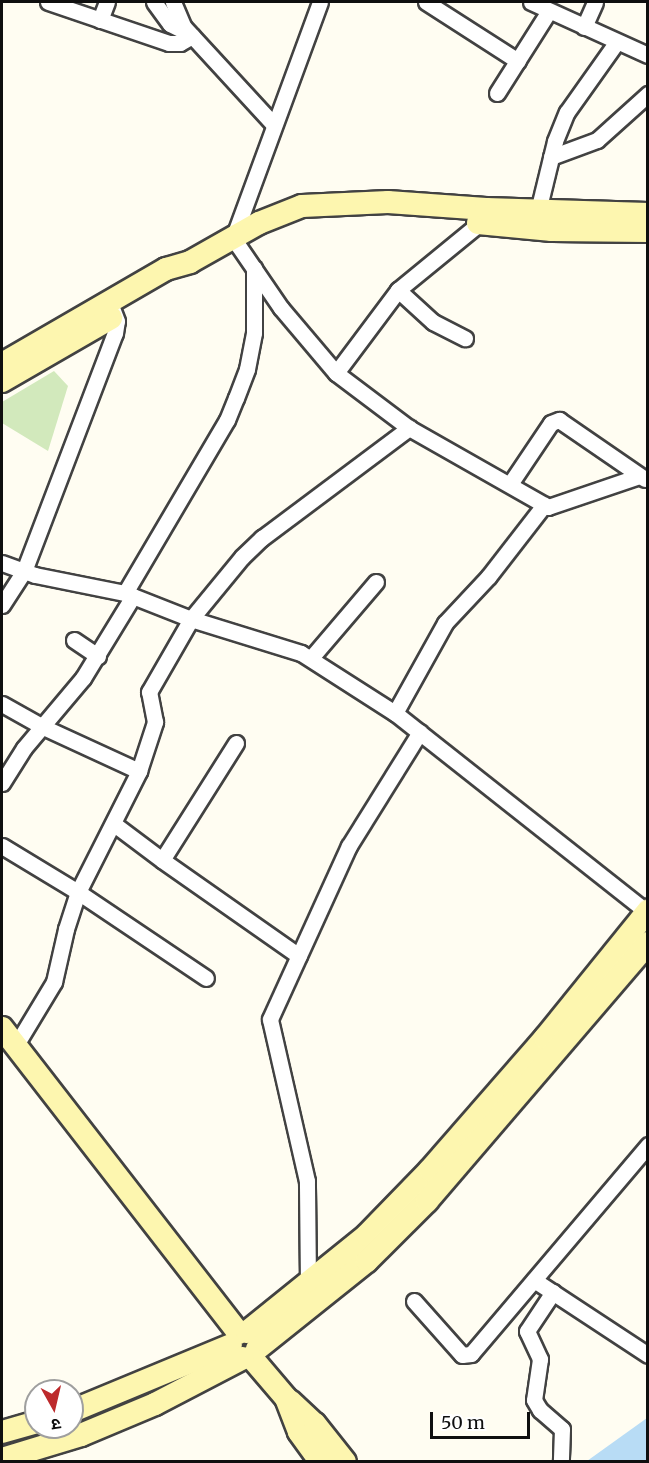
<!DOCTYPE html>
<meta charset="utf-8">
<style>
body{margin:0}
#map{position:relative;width:649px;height:1463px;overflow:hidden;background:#fffdf2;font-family:Merriweather,"Noto Sans Devanagari",serif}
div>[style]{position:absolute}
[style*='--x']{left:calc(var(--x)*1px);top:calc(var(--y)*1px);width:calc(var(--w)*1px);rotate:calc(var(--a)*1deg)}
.green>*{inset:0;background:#d2e9bc}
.water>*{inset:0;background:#b8dcf5}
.roads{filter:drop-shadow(2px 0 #424242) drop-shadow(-2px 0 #424242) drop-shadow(0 2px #424242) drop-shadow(0 -2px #424242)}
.street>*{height:15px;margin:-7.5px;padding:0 7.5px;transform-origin:7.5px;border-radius:7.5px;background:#fff}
.secondary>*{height:22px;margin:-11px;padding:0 11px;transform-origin:11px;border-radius:11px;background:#fdf6af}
span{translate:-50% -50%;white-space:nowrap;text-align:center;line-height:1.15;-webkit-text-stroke:6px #fff;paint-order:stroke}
.frame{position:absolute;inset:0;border:3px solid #0f0f0f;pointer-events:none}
.north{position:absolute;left:24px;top:1379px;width:60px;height:60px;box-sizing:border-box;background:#fff;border:2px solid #9f9f9f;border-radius:50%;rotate:172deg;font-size:16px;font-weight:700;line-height:24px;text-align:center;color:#0f0f0f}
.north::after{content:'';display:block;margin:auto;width:21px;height:27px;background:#bd2a2c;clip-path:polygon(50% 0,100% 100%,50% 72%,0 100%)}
.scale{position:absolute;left:430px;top:1412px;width:100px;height:27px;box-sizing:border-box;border:3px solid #0f0f0f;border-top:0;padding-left:8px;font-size:18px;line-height:21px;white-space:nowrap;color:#0f0f0f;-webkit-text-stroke:4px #fff;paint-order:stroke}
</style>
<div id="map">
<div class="green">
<i style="clip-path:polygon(54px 371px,68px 386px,48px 451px,2px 423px,2px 402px)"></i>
</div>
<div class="water">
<i style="clip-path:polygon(647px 1418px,647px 1461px,587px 1461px)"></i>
</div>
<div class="roads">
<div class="street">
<i style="--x:48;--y:2;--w:128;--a:18.7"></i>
<i style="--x:169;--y:43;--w:11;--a:0"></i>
<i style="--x:180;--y:43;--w:14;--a:-30"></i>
<i style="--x:154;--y:2;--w:27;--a:54"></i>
<i style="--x:170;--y:24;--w:13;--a:27"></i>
<i style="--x:173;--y:2;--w:26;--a:67"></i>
<i style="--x:183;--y:26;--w:134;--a:47.4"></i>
<i style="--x:320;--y:2;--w:252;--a:110.2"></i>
<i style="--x:233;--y:238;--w:85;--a:55.6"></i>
<i style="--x:281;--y:308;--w:85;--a:49.8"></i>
<i style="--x:336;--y:373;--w:91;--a:37"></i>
<i style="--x:409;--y:428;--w:160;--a:29.6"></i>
<i style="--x:548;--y:507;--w:96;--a:-18.8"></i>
<i style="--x:426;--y:2;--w:109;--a:32.7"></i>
<i style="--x:531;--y:2;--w:128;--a:24.4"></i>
<i style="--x:100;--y:20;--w:19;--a:-69"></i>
<i style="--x:584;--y:27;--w:27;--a:-66"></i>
<i style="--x:497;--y:93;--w:97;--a:-57.6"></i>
<i style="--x:551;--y:157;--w:49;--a:-20.3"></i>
<i style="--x:597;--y:140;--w:69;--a:-42"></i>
<i style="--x:538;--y:211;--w:72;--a:-76.3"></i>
<i style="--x:555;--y:141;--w:31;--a:-68"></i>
<i style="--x:567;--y:112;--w:85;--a:-54.6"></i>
<i style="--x:398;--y:290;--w:47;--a:42.4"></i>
<i style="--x:433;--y:322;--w:36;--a:27"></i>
<i style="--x:336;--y:373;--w:104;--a:-53.2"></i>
<i style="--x:398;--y:290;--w:106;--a:-39.3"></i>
<i style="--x:480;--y:223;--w:5;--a:-68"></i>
<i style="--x:510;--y:484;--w:73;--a:-56.1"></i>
<i style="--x:551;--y:423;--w:9;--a:-21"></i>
<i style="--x:559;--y:420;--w:104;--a:34.5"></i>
<i style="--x:2;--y:563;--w:35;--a:20"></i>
<i style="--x:35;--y:575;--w:92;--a:11.3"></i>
<i style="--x:125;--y:593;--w:71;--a:21.5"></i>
<i style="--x:191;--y:619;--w:115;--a:17.2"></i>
<i style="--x:301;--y:653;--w:112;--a:32.6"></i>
<i style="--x:395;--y:713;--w:323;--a:38.3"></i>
<i style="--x:125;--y:593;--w:201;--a:-59.5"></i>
<i style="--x:227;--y:420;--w:24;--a:-68"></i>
<i style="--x:236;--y:398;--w:31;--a:-69"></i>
<i style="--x:247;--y:369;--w:37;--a:-79"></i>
<i style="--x:254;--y:333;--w:65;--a:-90"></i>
<i style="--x:2;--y:605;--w:40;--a:-57.1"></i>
<i style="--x:24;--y:571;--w:255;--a:-69.1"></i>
<i style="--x:115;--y:333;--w:12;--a:-81"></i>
<i style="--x:117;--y:321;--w:14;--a:-111"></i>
<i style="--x:74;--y:640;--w:29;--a:34"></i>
<i style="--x:311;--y:658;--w:100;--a:-49.5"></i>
<i style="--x:2;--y:704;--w:45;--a:29.4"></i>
<i style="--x:41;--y:726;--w:108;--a:24.7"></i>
<i style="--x:395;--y:713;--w:103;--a:-60.9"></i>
<i style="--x:445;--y:623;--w:64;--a:-46.9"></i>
<i style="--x:489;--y:576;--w:90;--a:-52.2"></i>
<i style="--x:236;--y:743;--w:138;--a:122.3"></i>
<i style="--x:162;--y:860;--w:167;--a:35"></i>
<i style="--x:2;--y:783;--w:41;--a:-57.8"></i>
<i style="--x:24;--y:748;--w:92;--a:-49.9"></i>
<i style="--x:83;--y:678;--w:96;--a:-58.6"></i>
<i style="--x:114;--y:824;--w:60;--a:36.9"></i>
<i style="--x:2;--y:846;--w:89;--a:31.2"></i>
<i style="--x:78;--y:892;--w:154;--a:33.9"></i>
<i style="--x:16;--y:1045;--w:74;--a:-58.9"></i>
<i style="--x:54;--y:982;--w:54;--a:-77.2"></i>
<i style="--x:66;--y:929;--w:39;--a:-72"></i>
<i style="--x:78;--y:892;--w:136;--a:-63.2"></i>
<i style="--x:139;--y:771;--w:52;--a:-71.9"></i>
<i style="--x:155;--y:722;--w:31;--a:-101"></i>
<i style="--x:149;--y:692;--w:84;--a:-60.1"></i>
<i style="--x:191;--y:619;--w:80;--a:-50.6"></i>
<i style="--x:242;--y:557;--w:28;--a:-44"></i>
<i style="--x:262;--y:538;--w:184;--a:-36.8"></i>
<i style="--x:534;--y:1280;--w:136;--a:33.3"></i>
<i style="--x:308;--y:1282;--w:101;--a:-90.6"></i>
<i style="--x:307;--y:1181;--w:166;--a:-102.9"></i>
<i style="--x:270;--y:1019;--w:190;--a:-65.5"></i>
<i style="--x:349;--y:846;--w:134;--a:-58.1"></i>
<i style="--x:553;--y:1292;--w:47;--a:123.7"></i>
<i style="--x:527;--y:1331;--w:31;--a:65"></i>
<i style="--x:540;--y:1359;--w:41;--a:98.3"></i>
<i style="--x:534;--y:1400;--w:12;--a:59"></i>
<i style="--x:540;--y:1410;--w:29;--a:41"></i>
<i style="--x:562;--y:1429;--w:33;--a:92"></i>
<i style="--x:414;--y:1301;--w:72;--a:48.4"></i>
<i style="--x:462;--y:1355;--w:9;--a:-6"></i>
<i style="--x:471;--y:1354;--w:274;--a:-49.7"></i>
</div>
<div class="secondary">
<i style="--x:478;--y:223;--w:74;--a:5.4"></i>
<i style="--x:552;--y:230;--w:96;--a:0.6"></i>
<i style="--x:2;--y:364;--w:190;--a:-30.1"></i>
<i style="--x:166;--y:269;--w:25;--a:-16"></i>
<i style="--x:190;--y:262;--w:79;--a:-29.5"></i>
<i style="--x:259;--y:223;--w:46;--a:-21.6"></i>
<i style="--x:302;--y:206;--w:86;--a:-2.7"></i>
<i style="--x:388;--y:202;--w:98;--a:4.1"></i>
<i style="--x:486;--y:209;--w:162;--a:1.8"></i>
<i style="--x:2;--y:381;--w:126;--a:-30"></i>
<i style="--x:2;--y:1028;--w:386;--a:52.2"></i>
<i style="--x:247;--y:1332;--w:154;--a:-38.9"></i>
<i style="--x:367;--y:1235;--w:91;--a:-45.9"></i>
<i style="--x:430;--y:1170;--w:175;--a:-48.9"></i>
<i style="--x:545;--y:1038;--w:164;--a:-51"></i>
<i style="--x:257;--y:1349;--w:141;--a:-38.7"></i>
<i style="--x:367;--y:1261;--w:85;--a:-45"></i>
<i style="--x:427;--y:1201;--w:340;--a:-49.4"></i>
<i style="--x:251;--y:1357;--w:54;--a:49.5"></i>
<i style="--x:286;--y:1398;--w:36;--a:69"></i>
<i style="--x:299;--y:1432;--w:37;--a:54"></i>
<i style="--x:290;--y:1401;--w:34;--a:43"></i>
<i style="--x:315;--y:1424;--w:48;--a:51.7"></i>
<i style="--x:72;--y:1411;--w:172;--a:-22.5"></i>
<i style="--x:2;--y:1432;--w:35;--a:-16"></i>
<i style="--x:2;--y:1459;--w:83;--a:-16.9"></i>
<i style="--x:81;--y:1435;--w:80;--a:-22.7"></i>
<i style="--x:155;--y:1404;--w:99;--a:-27.6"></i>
</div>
</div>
<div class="frame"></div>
<div class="north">उ</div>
<div class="scale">50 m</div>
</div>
